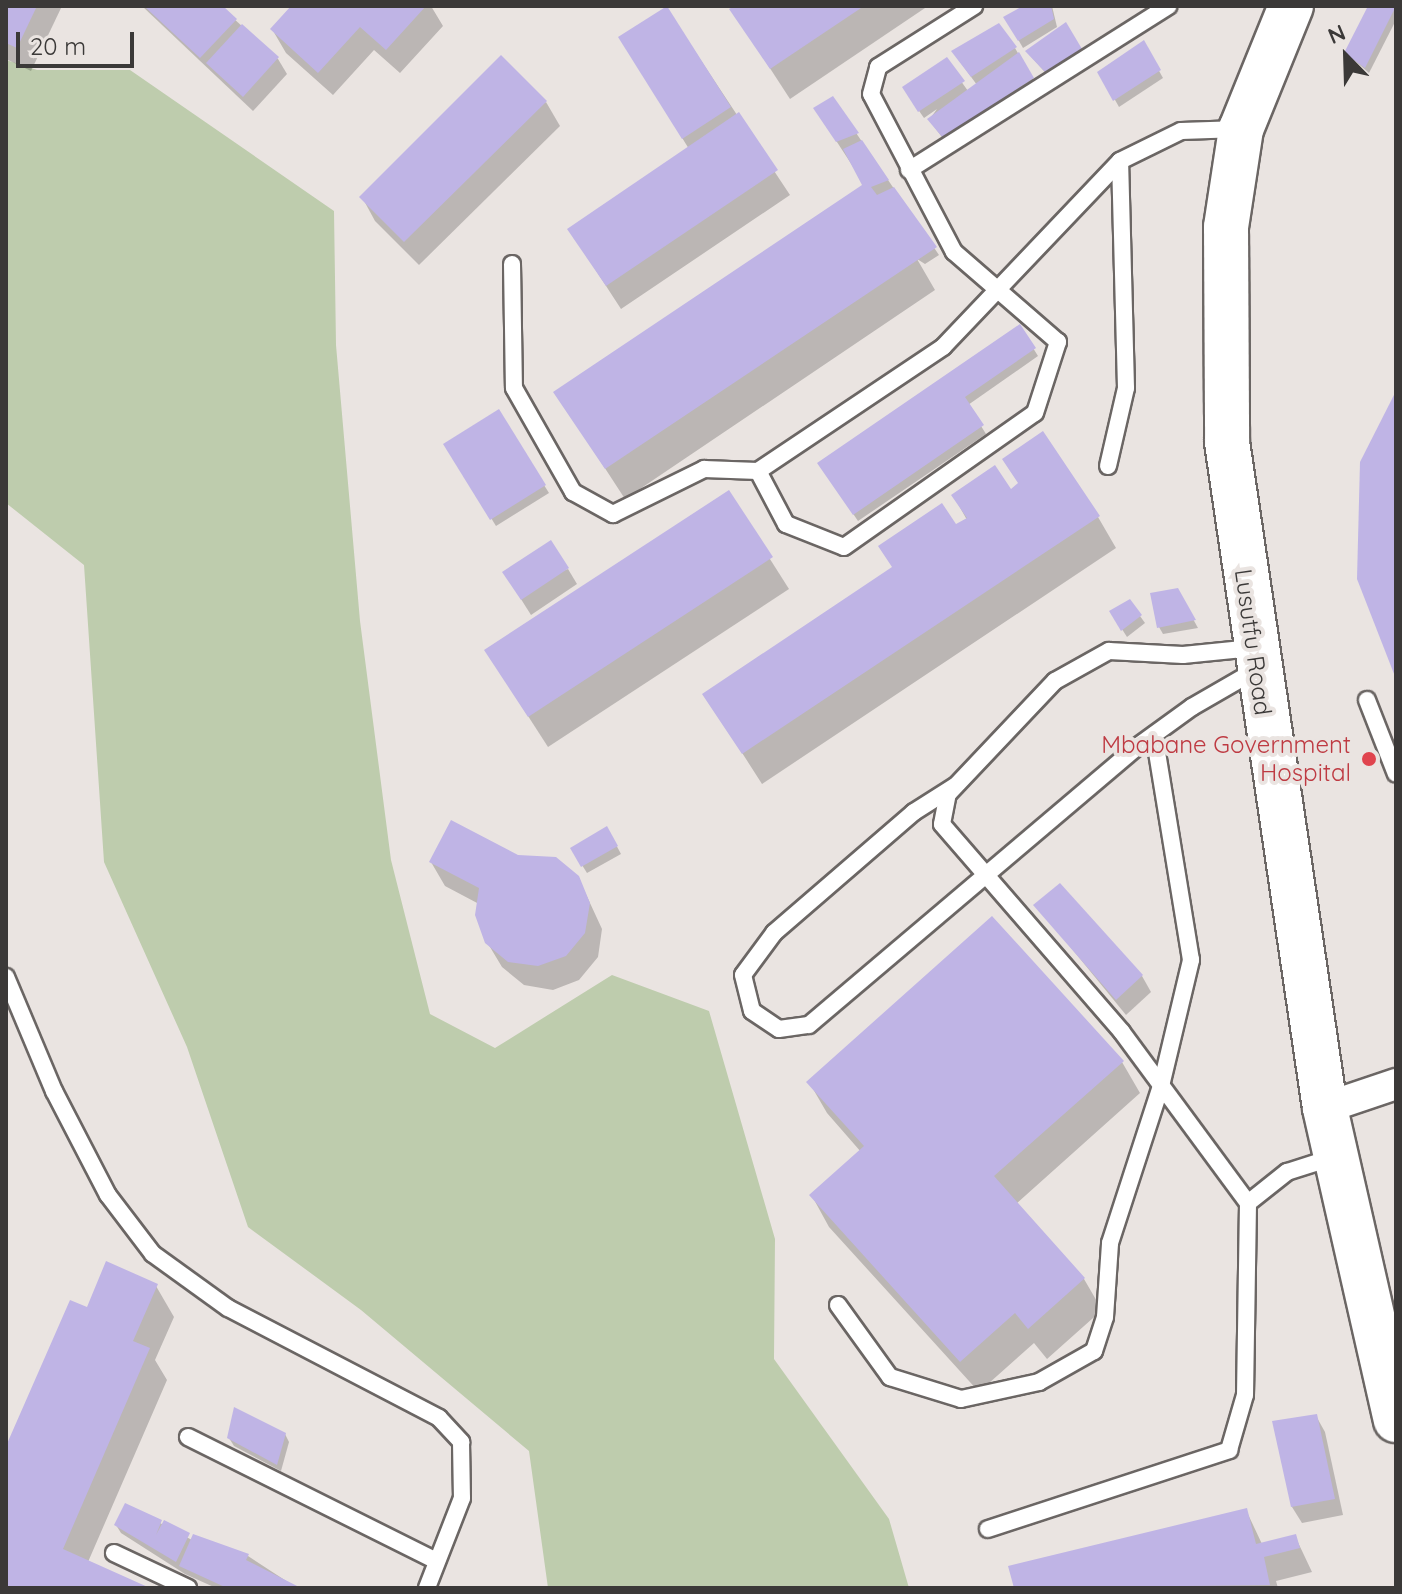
<!DOCTYPE html>
<style>
body{margin:0}
#map{position:relative;width:1402px;height:1594px;overflow:hidden;background:#eae4e1;font-family:Quicksand,sans-serif}
div>[style]{position:absolute}
[style*='--x']{left:calc(var(--x)*1px);top:calc(var(--y)*1px);width:calc(var(--w)*1px);rotate:calc(var(--a)*1deg)}
.green>*{inset:0;background:#beccad}
.shadow>*{inset:0;background:#0003}
.building>*{inset:0;background:#bfb4e5}
.roads{filter:drop-shadow(2px 0 #6b6664) drop-shadow(-2px 0 #6b6664) drop-shadow(0 2px #6b6664) drop-shadow(0 -2px #6b6664)}
.lane>*{height:16px;margin:-8px;padding:0 8px;transform-origin:8px;border-radius:8px;background:#fff}
.street>*{height:30px;margin:-15px;padding:0 15px;transform-origin:15px;border-radius:15px;background:#fff}
.secondary>*{height:44px;margin:-22px;padding:0 22px;transform-origin:22px;border-radius:22px;background:#fff}
.dots>*{width:22px;height:22px;translate:-50% -50%;box-sizing:border-box;border:4px solid #eae4e1;border-radius:50%}
span{translate:-50% -50%;white-space:nowrap;text-align:center;line-height:1.15;-webkit-text-stroke:8px #eae4e1;paint-order:stroke}
.street-label{font-size:24px;color:#3b3938}
.health-label{font-size:24px;color:#be3a42}
.right{translate:-100% -50%;text-align:right}
.frame{position:absolute;inset:0;border:8px solid #3b3938;pointer-events:none}
.north{position:absolute;left:1306px;top:16px;width:80px;height:80px;-webkit-text-stroke:6px #eae4e1;paint-order:stroke;rotate:337deg;font-size:22px;font-weight:700;line-height:32px;text-align:center;color:#3b3938}
.north::after{content:'';display:block;margin:auto;width:28px;height:36px;background:#3b3938;clip-path:polygon(50% 0,100% 100%,50% 72%,0 100%)}
.scale{position:absolute;left:16px;top:32px;width:118px;height:36px;box-sizing:border-box;border:4px solid #3b3938;border-top:0;padding-left:10px;font-size:24px;line-height:28px;white-space:nowrap;color:#3b3938;-webkit-text-stroke:6px #eae4e1;paint-order:stroke}
</style>
<div id="map">
<div class="green">
<i style="clip-path:polygon(6px 60px,37px 70px,130px 70px,334px 211px,336px 345px,360px 621px,391px 860px,430px 1014px,495px 1048px,612px 975px,709px 1011px,775px 1239px,774px 1359px,889px 1519px,909px 1588px,548px 1588px,529px 1451px,361px 1310px,248px 1227px,187px 1047px,104px 862px,84px 565px,6px 503px)"></i>
</div>
<div class="shadow">
<i style="clip-path:polygon(6px 6px,62px 6px,31px 71px,6px 59px)"></i>
<i style="clip-path:polygon(142px 6px,220px 6px,278px 59px,287px 74px,253px 111px)"></i>
<i style="clip-path:polygon(293px 6px,431px 6px,443px 26px,400px 73px,374px 50px,333px 95px,286px 53px,272px 29px)"></i>
<i style="clip-path:polygon(738px 6px,928px 6px,790px 99px,732px 10px)"></i>
<i style="clip-path:polygon(1027px 6px,1052px 6px,1057px 27px,1023px 48px,1006px 18px)"></i>
<i style="clip-path:polygon(1370px 6px,1396px 6px,1396px 20px,1369px 73px,1346px 53px)"></i>
<i style="clip-path:polygon(667px 9px,790px 195px,621px 309px,569px 229px,689px 149px,635px 62px)"></i>
<i style="clip-path:polygon(1065px 25px,1085px 57px,1051px 79px,1027px 52px)"></i>
<i style="clip-path:polygon(1143px 42px,1163px 78px,1119px 107px,1100px 73px)"></i>
<i style="clip-path:polygon(1015px 48px,1037px 86px,948px 145px,929px 120px,937px 109px,924px 118px,908px 95px,946px 60px,968px 91px,977px 85px,958px 59px)"></i>
<i style="clip-path:polygon(833px 99px,939px 255px,925px 264px,917px 259px,935px 290px,625px 499px,556px 393px,865px 185px,820px 116px)"></i>
<i style="clip-path:polygon(546px 102px,560px 126px,419px 265px,375px 221px,362px 197px)"></i>
<i style="clip-path:polygon(1020px 327px,1038px 356px,968px 405px,986px 434px,858px 521px,824px 471px)"></i>
<i style="clip-path:polygon(498px 412px,549px 493px,496px 526px,446px 445px)"></i>
<i style="clip-path:polygon(1010px 491px,1098px 517px,1116px 548px,762px 784px,705px 695px,967px 520px,953px 495px)"></i>
<i style="clip-path:polygon(728px 493px,789px 589px,548px 747px,486px 651px)"></i>
<i style="clip-path:polygon(568px 569px,577px 584px,531px 615px,514px 588px)"></i>
<i style="clip-path:polygon(1177px 590px,1198px 628px,1163px 634px,1159px 627px)"></i>
<i style="clip-path:polygon(1111px 612px,1140px 616px,1145px 623px,1127px 637px)"></i>
<i style="clip-path:polygon(607px 828px,621px 854px,587px 873px,572px 849px)"></i>
<i style="clip-path:polygon(431px 862px,578px 877px,602px 929px,598px 957px,579px 980px,553px 990px,524px 985px,502px 967px,487px 942px,479px 904px,445px 886px)"></i>
<i style="clip-path:polygon(1036px 905px,1142px 976px,1151px 992px,1126px 1015px)"></i>
<i style="clip-path:polygon(1122px 1062px,1140px 1093px,1016px 1204px,1084px 1279px,1102px 1310px,1047px 1359px,1034px 1343px,979px 1392px,829px 1227px,812px 1196px,861px 1152px,827px 1113px,809px 1082px)"></i>
<i style="clip-path:polygon(156px 1286px,174px 1317px,155px 1360px,167px 1380px,88px 1562px,145px 1588px,6px 1588px,6px 1451px,88px 1310px)"></i>
<i style="clip-path:polygon(1316px 1416px,1325px 1432px,1343px 1515px,1302px 1523px,1292px 1507px)"></i>
<i style="clip-path:polygon(285px 1434px,289px 1442px,281px 1471px,234px 1446px,229px 1438px)"></i>
<i style="clip-path:polygon(126px 1505px,192px 1540px,248px 1556px,297px 1588px,216px 1588px,185px 1574px,121px 1533px,116px 1525px)"></i>
<i style="clip-path:polygon(1246px 1510px,1262px 1544px,1295px 1536px,1312px 1572px,1276px 1581px,1278px 1588px,1016px 1588px,1011px 1567px)"></i>
</div>
<div class="building">
<i style="clip-path:polygon(6px 6px,37px 6px,17px 48px,6px 43px)"></i>
<i style="clip-path:polygon(144px 6px,223px 6px,237px 19px,200px 58px)"></i>
<i style="clip-path:polygon(291px 6px,426px 6px,386px 50px,360px 27px,318px 73px,270px 29px)"></i>
<i style="clip-path:polygon(667px 6px,731px 107px,682px 139px,618px 37px)"></i>
<i style="clip-path:polygon(734px 6px,864px 6px,770px 69px,729px 9px)"></i>
<i style="clip-path:polygon(1023px 6px,1051px 6px,1054px 19px,1018px 41px,1003px 17px)"></i>
<i style="clip-path:polygon(1368px 6px,1396px 6px,1365px 68px,1344px 53px)"></i>
<i style="clip-path:polygon(1066px 22px,1082px 49px,1046px 73px,1025px 51px)"></i>
<i style="clip-path:polygon(999px 23px,1017px 47px,971px 77px,951px 51px)"></i>
<i style="clip-path:polygon(242px 24px,279px 57px,243px 97px,206px 63px)"></i>
<i style="clip-path:polygon(1144px 40px,1161px 70px,1113px 101px,1097px 72px)"></i>
<i style="clip-path:polygon(1019px 52px,1034px 78px,943px 138px,927px 119px)"></i>
<i style="clip-path:polygon(501px 55px,547px 101px,404px 242px,359px 197px)"></i>
<i style="clip-path:polygon(947px 57px,965px 81px,918px 112px,902px 87px)"></i>
<i style="clip-path:polygon(833px 96px,859px 133px,836px 142px,813px 108px)"></i>
<i style="clip-path:polygon(739px 112px,778px 170px,606px 286px,567px 229px)"></i>
<i style="clip-path:polygon(862px 140px,889px 180px,871px 187px,877px 195px,894px 187px,937px 247px,605px 469px,553px 392px,862px 185px,843px 149px)"></i>
<i style="clip-path:polygon(1020px 324px,1036px 348px,965px 397px,984px 425px,853px 515px,817px 463px)"></i>
<i style="clip-path:polygon(1396px 391px,1396px 679px,1357px 579px,1360px 462px)"></i>
<i style="clip-path:polygon(499px 409px,546px 485px,490px 520px,443px 444px)"></i>
<i style="clip-path:polygon(1043px 431px,1100px 516px,742px 754px,702px 694px,892px 567px,878px 546px,942px 503px,956px 524px,967px 518px,951px 495px,995px 465px,1011px 489px,1018px 483px,1002px 459px)"></i>
<i style="clip-path:polygon(729px 490px,773px 557px,528px 717px,484px 650px)"></i>
<i style="clip-path:polygon(551px 540px,569px 568px,521px 600px,502px 572px)"></i>
<i style="clip-path:polygon(1178px 588px,1196px 620px,1157px 628px,1150px 593px)"></i>
<i style="clip-path:polygon(1130px 599px,1142px 615px,1121px 631px,1109px 611px)"></i>
<i style="clip-path:polygon(451px 820px,518px 855px,556px 857px,579px 876px,590px 903px,585px 933px,566px 956px,538px 966px,508px 962px,485px 943px,475px 915px,479px 888px,429px 862px)"></i>
<i style="clip-path:polygon(607px 826px,618px 846px,581px 867px,570px 848px)"></i>
<i style="clip-path:polygon(1060px 883px,1143px 975px,1116px 1000px,1033px 905px)"></i>
<i style="clip-path:polygon(992px 916px,1124px 1061px,994px 1176px,1085px 1278px,1028px 1329px,1015px 1313px,960px 1362px,809px 1195px,864px 1146px,806px 1082px)"></i>
<i style="clip-path:polygon(106px 1261px,158px 1284px,133px 1341px,150px 1348px,63px 1549px,150px 1588px,6px 1588px,6px 1446px,70px 1300px,87px 1307px)"></i>
<i style="clip-path:polygon(234px 1407px,286px 1433px,277px 1465px,227px 1438px)"></i>
<i style="clip-path:polygon(1317px 1414px,1335px 1499px,1291px 1507px,1272px 1421px)"></i>
<i style="clip-path:polygon(125px 1503px,162px 1520px,156px 1535px,164px 1520px,190px 1533px,176px 1562px,114px 1525px)"></i>
<i style="clip-path:polygon(1247px 1508px,1256px 1544px,1296px 1534px,1300px 1548px,1264px 1557px,1270px 1585px,1014px 1588px,1008px 1566px)"></i>
<i style="clip-path:polygon(193px 1534px,249px 1554px,246px 1560px,301px 1588px,227px 1588px,179px 1566px)"></i>
</div>
<div class="roads">
<div class="lane">
<i style="--x:909;--y:170;--w:307;--a:-32.3"></i>
<i style="--x:512;--y:264;--w:124;--a:89.1"></i>
<i style="--x:514;--y:388;--w:120;--a:60.4"></i>
<i style="--x:573;--y:492;--w:46;--a:28.8"></i>
<i style="--x:613;--y:514;--w:102;--a:-26.3"></i>
<i style="--x:704;--y:469;--w:54;--a:2.1"></i>
<i style="--x:758;--y:471;--w:223;--a:-33.8"></i>
<i style="--x:943;--y:347;--w:257;--a:-46.4"></i>
<i style="--x:1120;--y:161;--w:68;--a:-26.2"></i>
<i style="--x:1181;--y:131;--w:59;--a:-1.9"></i>
<i style="--x:1108;--y:466;--w:80;--a:-77"></i>
<i style="--x:1126;--y:388;--w:227;--a:-91.5"></i>
<i style="--x:758;--y:471;--w:60;--a:62.2"></i>
<i style="--x:786;--y:524;--w:62;--a:21.6"></i>
<i style="--x:844;--y:547;--w:233;--a:-35.1"></i>
<i style="--x:1035;--y:413;--w:75;--a:-72.1"></i>
<i style="--x:1058;--y:342;--w:138;--a:-139.1"></i>
<i style="--x:954;--y:252;--w:178;--a:-117.7"></i>
<i style="--x:871;--y:94;--w:28;--a:-75"></i>
<i style="--x:878;--y:67;--w:114;--a:-32.4"></i>
<i style="--x:1367;--y:700;--w:79;--a:68.6"></i>
<i style="--x:955;--y:786;--w:49;--a:147.6"></i>
<i style="--x:914;--y:812;--w:185;--a:139.2"></i>
<i style="--x:774;--y:933;--w:52;--a:126.4"></i>
<i style="--x:743;--y:975;--w:37;--a:76"></i>
<i style="--x:752;--y:1011;--w:32;--a:34"></i>
<i style="--x:779;--y:1029;--w:30;--a:-8"></i>
<i style="--x:809;--y:1025;--w:426;--a:-40.3"></i>
<i style="--x:1134;--y:749;--w:72;--a:-35.9"></i>
<i style="--x:1192;--y:707;--w:74;--a:-30"></i>
<i style="--x:6;--y:977;--w:124;--a:67.2"></i>
<i style="--x:54;--y:1091;--w:117;--a:62.6"></i>
<i style="--x:108;--y:1195;--w:74;--a:52.7"></i>
<i style="--x:153;--y:1254;--w:92;--a:35.8"></i>
<i style="--x:228;--y:1308;--w:238;--a:27.5"></i>
<i style="--x:439;--y:1418;--w:33;--a:47"></i>
<i style="--x:461;--y:1442;--w:56;--a:89"></i>
<i style="--x:462;--y:1498;--w:97;--a:111.3"></i>
<i style="--x:1248;--y:1203;--w:212;--a:-126.4"></i>
<i style="--x:1122;--y:1032;--w:275;--a:-130.9"></i>
<i style="--x:942;--y:824;--w:31;--a:-79"></i>
<i style="--x:948;--y:794;--w:156;--a:-46.6"></i>
<i style="--x:1055;--y:681;--w:62;--a:-29.1"></i>
<i style="--x:1109;--y:651;--w:74;--a:3.1"></i>
<i style="--x:1183;--y:655;--w:70;--a:-5.7"></i>
<i style="--x:838;--y:1305;--w:89;--a:54.2"></i>
<i style="--x:890;--y:1377;--w:74;--a:17.2"></i>
<i style="--x:961;--y:1399;--w:80;--a:-12.3"></i>
<i style="--x:1039;--y:1382;--w:63;--a:-29.4"></i>
<i style="--x:1094;--y:1351;--w:36;--a:-72"></i>
<i style="--x:1105;--y:1317;--w:74;--a:-86.1"></i>
<i style="--x:1110;--y:1243;--w:165;--a:-72"></i>
<i style="--x:1161;--y:1086;--w:130;--a:-76.6"></i>
<i style="--x:1191;--y:960;--w:228;--a:-99.3"></i>
<i style="--x:188;--y:1437;--w:278;--a:26.5"></i>
<i style="--x:988;--y:1529;--w:254;--a:-18.1"></i>
<i style="--x:1229;--y:1450;--w:57;--a:-73.8"></i>
<i style="--x:1245;--y:1395;--w:192;--a:-89.1"></i>
<i style="--x:1248;--y:1203;--w:50;--a:-38.5"></i>
<i style="--x:1287;--y:1172;--w:49;--a:-17.7"></i>
<i style="--x:114;--y:1553;--w:82;--a:25.3"></i>
</div>
<div class="street">
<i style="--x:1325;--y:1108;--w:75;--a:-18.7"></i>
</div>
<div class="secondary">
<i style="--x:1291;--y:6;--w:133;--a:112.1"></i>
<i style="--x:1241;--y:129;--w:99;--a:98.7"></i>
<i style="--x:1226;--y:227;--w:215;--a:89.7"></i>
<i style="--x:1227;--y:442;--w:673;--a:81.63"></i>
<i style="--x:1325;--y:1108;--w:320;--a:77.2"></i>
</div>
</div>
<div class="dots">
<i style="left:1369px;top:759px;background:#e0444e"></i>
</div>
<div class="street-label">
<span style="left:1253px;top:642px;rotate:82deg">Lusutfu Road</span>
</div>
<div class="health-label">
<span class="right" style="left:1351px;top:759px">Mbabane Government<br>Hospital</span>
</div>
<div class="frame"></div>
<div class="north">N</div>
<div class="scale">20 m</div>
</div>
